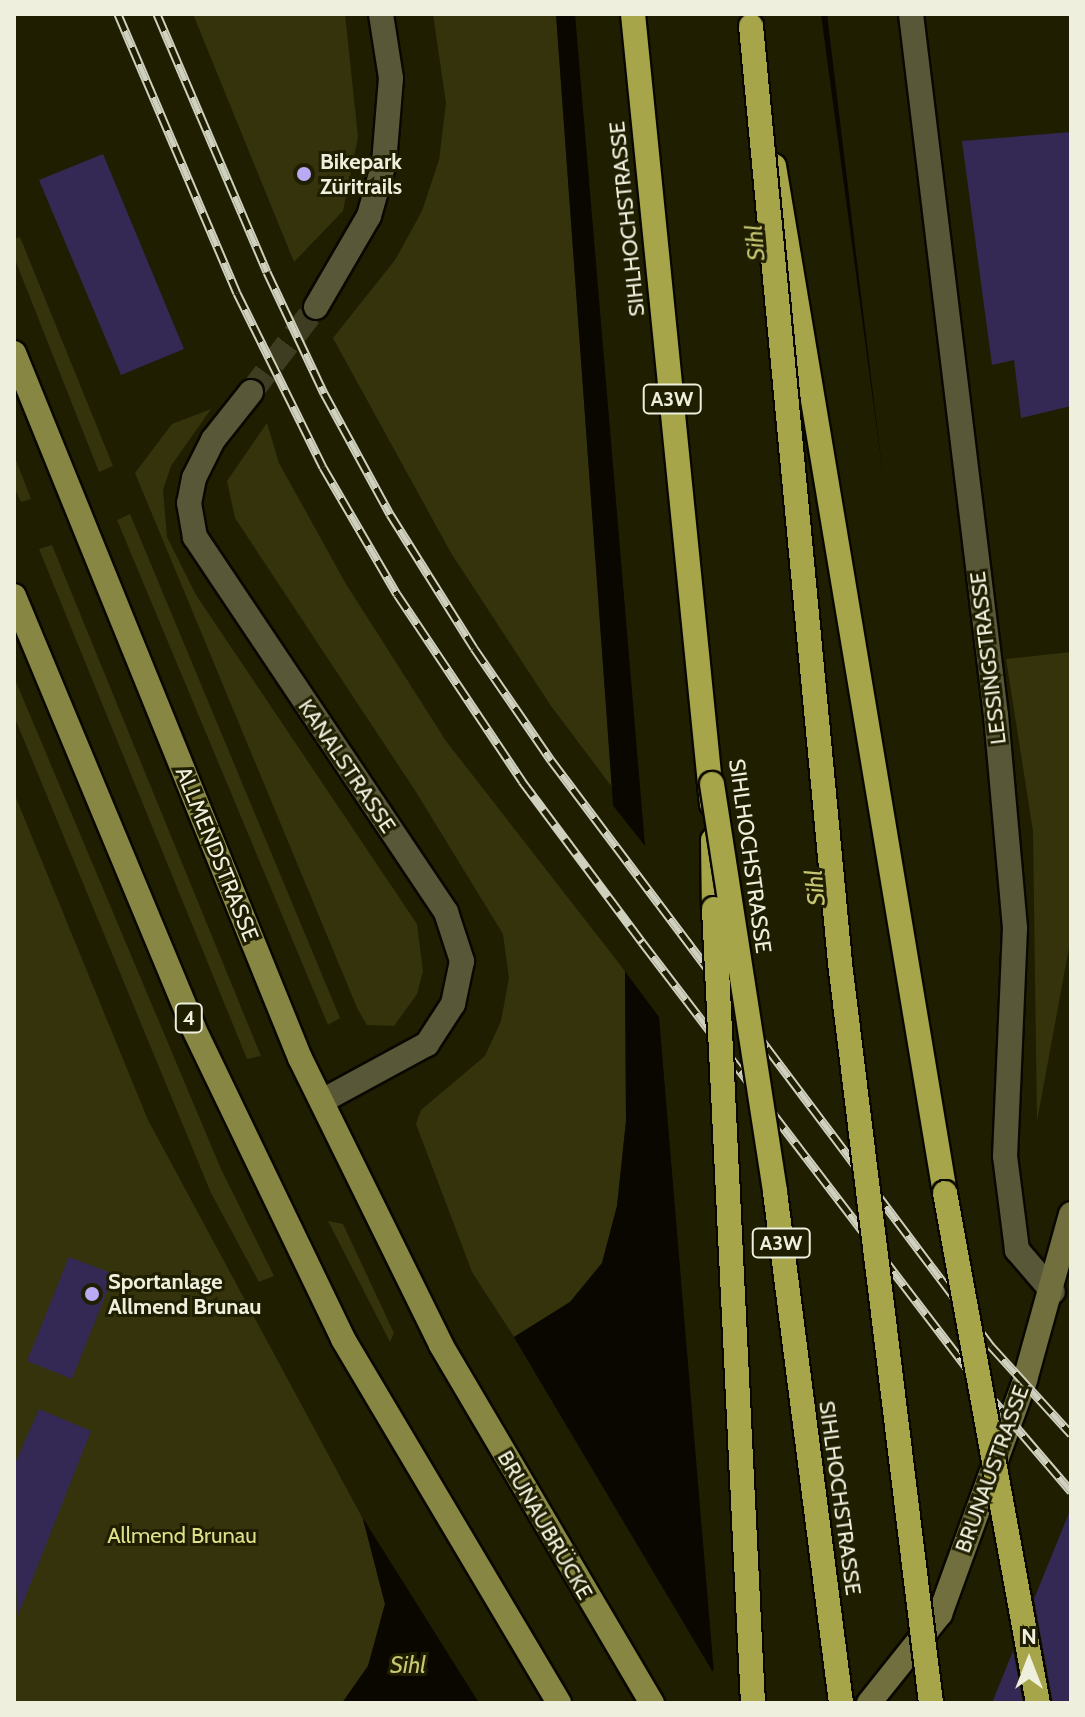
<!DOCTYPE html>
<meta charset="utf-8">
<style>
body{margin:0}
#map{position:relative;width:1085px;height:1717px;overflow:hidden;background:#1f1e01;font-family:Cabin,sans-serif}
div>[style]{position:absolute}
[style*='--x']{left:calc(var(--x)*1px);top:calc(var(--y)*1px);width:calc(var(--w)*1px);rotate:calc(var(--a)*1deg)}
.green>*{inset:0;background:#34330c}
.water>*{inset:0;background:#090700}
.pier>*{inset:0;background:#1f1e01}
.building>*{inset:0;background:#342954}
.street-tunnel>*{height:24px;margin-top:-12px;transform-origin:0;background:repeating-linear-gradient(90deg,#3e3d22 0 24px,transparent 0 36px)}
.roads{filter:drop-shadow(2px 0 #090800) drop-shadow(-2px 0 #090800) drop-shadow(0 2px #090800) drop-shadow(0 -2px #090800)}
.street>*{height:24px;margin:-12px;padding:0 12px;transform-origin:12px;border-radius:12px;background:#585838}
.secondary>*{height:24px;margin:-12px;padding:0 12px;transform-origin:12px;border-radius:12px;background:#706f3d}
.primary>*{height:24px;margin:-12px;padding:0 12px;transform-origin:12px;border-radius:12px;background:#878642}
.highway>*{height:24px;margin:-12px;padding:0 12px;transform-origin:12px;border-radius:12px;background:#a7a549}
.rail>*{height:9px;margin-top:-4.5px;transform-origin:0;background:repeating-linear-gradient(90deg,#1f1e01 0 18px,#cfd0bd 0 36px);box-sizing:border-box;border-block:2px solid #cfd0bd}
.bridges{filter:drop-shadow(2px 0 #090800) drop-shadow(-2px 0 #090800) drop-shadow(0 2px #090800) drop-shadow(0 -2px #090800)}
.highway-bridge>*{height:24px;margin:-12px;padding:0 12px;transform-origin:12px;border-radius:12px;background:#a7a549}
.dots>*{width:22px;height:22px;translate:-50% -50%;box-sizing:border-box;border:4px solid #1f1e01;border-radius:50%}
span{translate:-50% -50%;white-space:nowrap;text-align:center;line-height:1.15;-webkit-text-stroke:6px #1f1e01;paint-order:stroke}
.shield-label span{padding:2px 6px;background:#1f1e01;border:2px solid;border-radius:6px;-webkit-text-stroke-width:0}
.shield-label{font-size:20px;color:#eeefdd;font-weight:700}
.poi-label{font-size:22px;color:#eeefdd;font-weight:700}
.left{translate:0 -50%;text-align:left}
.street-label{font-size:22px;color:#eeefdd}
.park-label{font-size:22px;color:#dfdf8a}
.water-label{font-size:24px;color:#c7c672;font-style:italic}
.frame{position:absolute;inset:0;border:16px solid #eeefdd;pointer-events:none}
.north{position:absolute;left:989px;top:1621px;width:80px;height:80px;-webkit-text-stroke:6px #1f1e01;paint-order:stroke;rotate:0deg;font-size:22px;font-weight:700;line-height:32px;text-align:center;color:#eeefdd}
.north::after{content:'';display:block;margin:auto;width:28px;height:36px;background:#eeefdd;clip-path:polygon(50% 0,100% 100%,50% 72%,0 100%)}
</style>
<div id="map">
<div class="green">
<i style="clip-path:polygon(193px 14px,345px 14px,358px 137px,343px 211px,294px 262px)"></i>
<i style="clip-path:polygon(433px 14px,556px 14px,612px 787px,551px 706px,451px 553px,333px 338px,395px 260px,422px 211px,439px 160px,446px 103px)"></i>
<i style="clip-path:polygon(20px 237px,113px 466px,99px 472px,14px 257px,14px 239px)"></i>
<i style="clip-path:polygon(211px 409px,171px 466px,163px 490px,167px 537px,196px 595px,417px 924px,423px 971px,417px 994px,394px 1026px,367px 1025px,358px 1010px,135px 473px,172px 424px)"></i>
<i style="clip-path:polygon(267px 423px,279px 463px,346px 584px,446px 741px,625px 971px,626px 1121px,617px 1206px,602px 1263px,570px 1302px,514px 1337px,472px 1272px,416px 1124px,421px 1110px,485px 1056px,501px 1021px,509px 978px,503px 934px,416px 792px,235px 518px,227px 481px)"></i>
<i style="clip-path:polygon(14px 455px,31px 499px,21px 502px,14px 487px)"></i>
<i style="clip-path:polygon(130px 514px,340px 1018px,328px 1025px,117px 520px)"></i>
<i style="clip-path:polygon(52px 545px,261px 1056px,247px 1059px,39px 549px)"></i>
<i style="clip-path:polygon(1071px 652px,1071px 937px,1037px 1121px,1033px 831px,1006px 659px)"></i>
<i style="clip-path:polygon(14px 677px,221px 1169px,274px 1276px,259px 1282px,211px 1193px,14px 716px)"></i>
<i style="clip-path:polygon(14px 793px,148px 1120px,363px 1519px,385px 1604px,368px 1666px,342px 1703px,14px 1703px)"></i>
<i style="clip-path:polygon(328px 1221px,343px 1224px,394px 1333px,390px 1342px)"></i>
</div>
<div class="water">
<i style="clip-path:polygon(556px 14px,827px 14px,912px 716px,722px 1656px,693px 1703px,342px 1703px,368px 1666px,385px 1604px,363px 1519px,514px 1337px,570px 1302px,602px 1263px,617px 1206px,626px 1121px,625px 971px)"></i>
</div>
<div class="pier">
<i style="clip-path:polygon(575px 14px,821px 14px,917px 727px,945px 1122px,846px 1496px,697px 1703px,479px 1703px,361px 1515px,512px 1334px,714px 1674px,659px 1017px,621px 966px,611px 803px,645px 846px)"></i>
</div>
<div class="building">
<i style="clip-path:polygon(1071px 132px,1071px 406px,1021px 418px,1014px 360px,992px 365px,962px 141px)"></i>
<i style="clip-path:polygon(103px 154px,184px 349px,121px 375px,39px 180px)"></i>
<i style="clip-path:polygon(69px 1257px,114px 1274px,72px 1379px,27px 1361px)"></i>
<i style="clip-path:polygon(39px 1409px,91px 1431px,17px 1618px,14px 1466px)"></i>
<i style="clip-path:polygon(1069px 1513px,1071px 1703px,1053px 1703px,1034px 1599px)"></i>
<i style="clip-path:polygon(1013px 1651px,1023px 1703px,992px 1703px)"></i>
</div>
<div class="street-tunnel">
<i style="--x:251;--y:392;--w:107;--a:-52.6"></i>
</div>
<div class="roads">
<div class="street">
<i style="--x:911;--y:14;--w:706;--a:83.09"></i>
<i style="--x:996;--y:715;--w:214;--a:84.9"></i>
<i style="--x:1015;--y:928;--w:228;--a:92.5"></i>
<i style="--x:1005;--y:1156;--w:95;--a:82.7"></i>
<i style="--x:1017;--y:1250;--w:55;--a:49.4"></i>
<i style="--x:316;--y:307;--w:105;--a:-59.8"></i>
<i style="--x:369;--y:216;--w:55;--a:-74.2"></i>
<i style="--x:384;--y:163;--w:85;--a:-85.3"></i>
<i style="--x:391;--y:78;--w:65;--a:-98.9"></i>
<i style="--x:251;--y:392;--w:61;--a:128.4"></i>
<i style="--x:213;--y:440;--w:42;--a:116.6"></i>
<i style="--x:194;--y:478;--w:25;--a:101"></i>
<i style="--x:189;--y:503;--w:35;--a:80"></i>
<i style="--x:195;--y:537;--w:451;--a:56.2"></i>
<i style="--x:446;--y:912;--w:52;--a:71.9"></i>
<i style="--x:462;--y:961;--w:44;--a:101.8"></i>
<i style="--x:453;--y:1004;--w:48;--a:123"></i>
<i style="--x:427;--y:1044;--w:119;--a:151.5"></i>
</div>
<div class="secondary">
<i style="--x:869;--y:1703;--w:114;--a:-51.4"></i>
<i style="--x:940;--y:1614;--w:249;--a:-70"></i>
<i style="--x:1025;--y:1380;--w:172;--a:-74.5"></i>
</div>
<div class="primary">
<i style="--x:14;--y:353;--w:761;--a:67.92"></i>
<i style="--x:300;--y:1058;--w:320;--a:63.8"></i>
<i style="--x:441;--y:1345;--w:416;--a:59.5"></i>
<i style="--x:14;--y:596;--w:467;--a:67.4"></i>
<i style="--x:193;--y:1027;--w:346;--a:64.3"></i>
<i style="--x:343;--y:1339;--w:423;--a:59.3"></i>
</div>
<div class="highway">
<i style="--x:633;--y:14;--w:794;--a:84.29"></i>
<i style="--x:774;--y:166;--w:1041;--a:80.55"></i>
<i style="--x:713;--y:840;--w:69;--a:89.2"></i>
</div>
</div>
<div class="rail">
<i style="--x:118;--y:14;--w:303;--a:66.9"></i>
<i style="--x:237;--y:293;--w:194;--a:63.7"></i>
<i style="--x:323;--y:467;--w:147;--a:59.8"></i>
<i style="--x:397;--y:594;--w:225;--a:56.2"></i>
<i style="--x:522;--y:781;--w:201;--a:53.3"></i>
<i style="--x:642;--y:942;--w:552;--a:52.65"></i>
<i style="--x:977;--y:1381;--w:145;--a:49.5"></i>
<i style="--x:157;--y:14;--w:280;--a:66.9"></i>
<i style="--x:267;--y:272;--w:134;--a:64.8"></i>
<i style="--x:324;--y:393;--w:138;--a:61.4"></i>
<i style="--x:390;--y:514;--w:158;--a:57.9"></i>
<i style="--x:474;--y:648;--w:136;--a:55.5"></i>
<i style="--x:551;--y:760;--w:733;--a:53.1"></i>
<i style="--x:991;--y:1346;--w:119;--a:47.7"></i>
</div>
<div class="bridges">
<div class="highway-bridge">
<i style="--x:751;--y:26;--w:941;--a:84.57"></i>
<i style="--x:840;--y:963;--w:746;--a:82.99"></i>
<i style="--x:712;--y:784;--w:413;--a:81.2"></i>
<i style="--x:775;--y:1192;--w:515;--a:82.64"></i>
<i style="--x:714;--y:909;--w:795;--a:87.19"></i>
<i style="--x:945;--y:1193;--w:518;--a:79.67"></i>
</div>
</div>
<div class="dots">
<i style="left:304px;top:174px;background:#baaaf6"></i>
<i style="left:92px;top:1294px;background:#baaaf6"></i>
</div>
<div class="shield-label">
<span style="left:672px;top:399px">A3W</span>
<span style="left:189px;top:1018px">4</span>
<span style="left:781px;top:1243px">A3W</span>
</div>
<div class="poi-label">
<span class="left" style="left:320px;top:174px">Bikepark<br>Züritrails</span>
<span class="left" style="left:108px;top:1294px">Sportanlage<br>Allmend Brunau</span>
</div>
<div class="street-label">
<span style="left:627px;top:219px;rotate:-96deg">SIHLHOCHSTRASSE</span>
<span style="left:988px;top:658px;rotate:-97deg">LESSINGSTRASSE</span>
<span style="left:347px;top:766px;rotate:56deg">KANALSTRASSE</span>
<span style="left:217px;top:854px;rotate:68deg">ALLMENDSTRASSE</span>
<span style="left:750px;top:856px;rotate:82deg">SIHLHOCHSTRASSE</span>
<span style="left:992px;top:1469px;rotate:-70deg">BRUNAUSTRASSE</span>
<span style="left:840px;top:1498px;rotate:82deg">SIHLHOCHSTRASSE</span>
<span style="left:545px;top:1525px;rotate:60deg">BRUNAUBRÜCKE</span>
</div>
<div class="park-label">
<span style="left:182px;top:1536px">Allmend Brunau</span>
</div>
<div class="water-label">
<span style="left:755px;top:243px;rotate:-95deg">Sihl</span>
<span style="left:815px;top:888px;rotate:-95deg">Sihl</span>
<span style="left:408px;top:1665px">Sihl</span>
</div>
<div class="frame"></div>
<div class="north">N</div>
</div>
